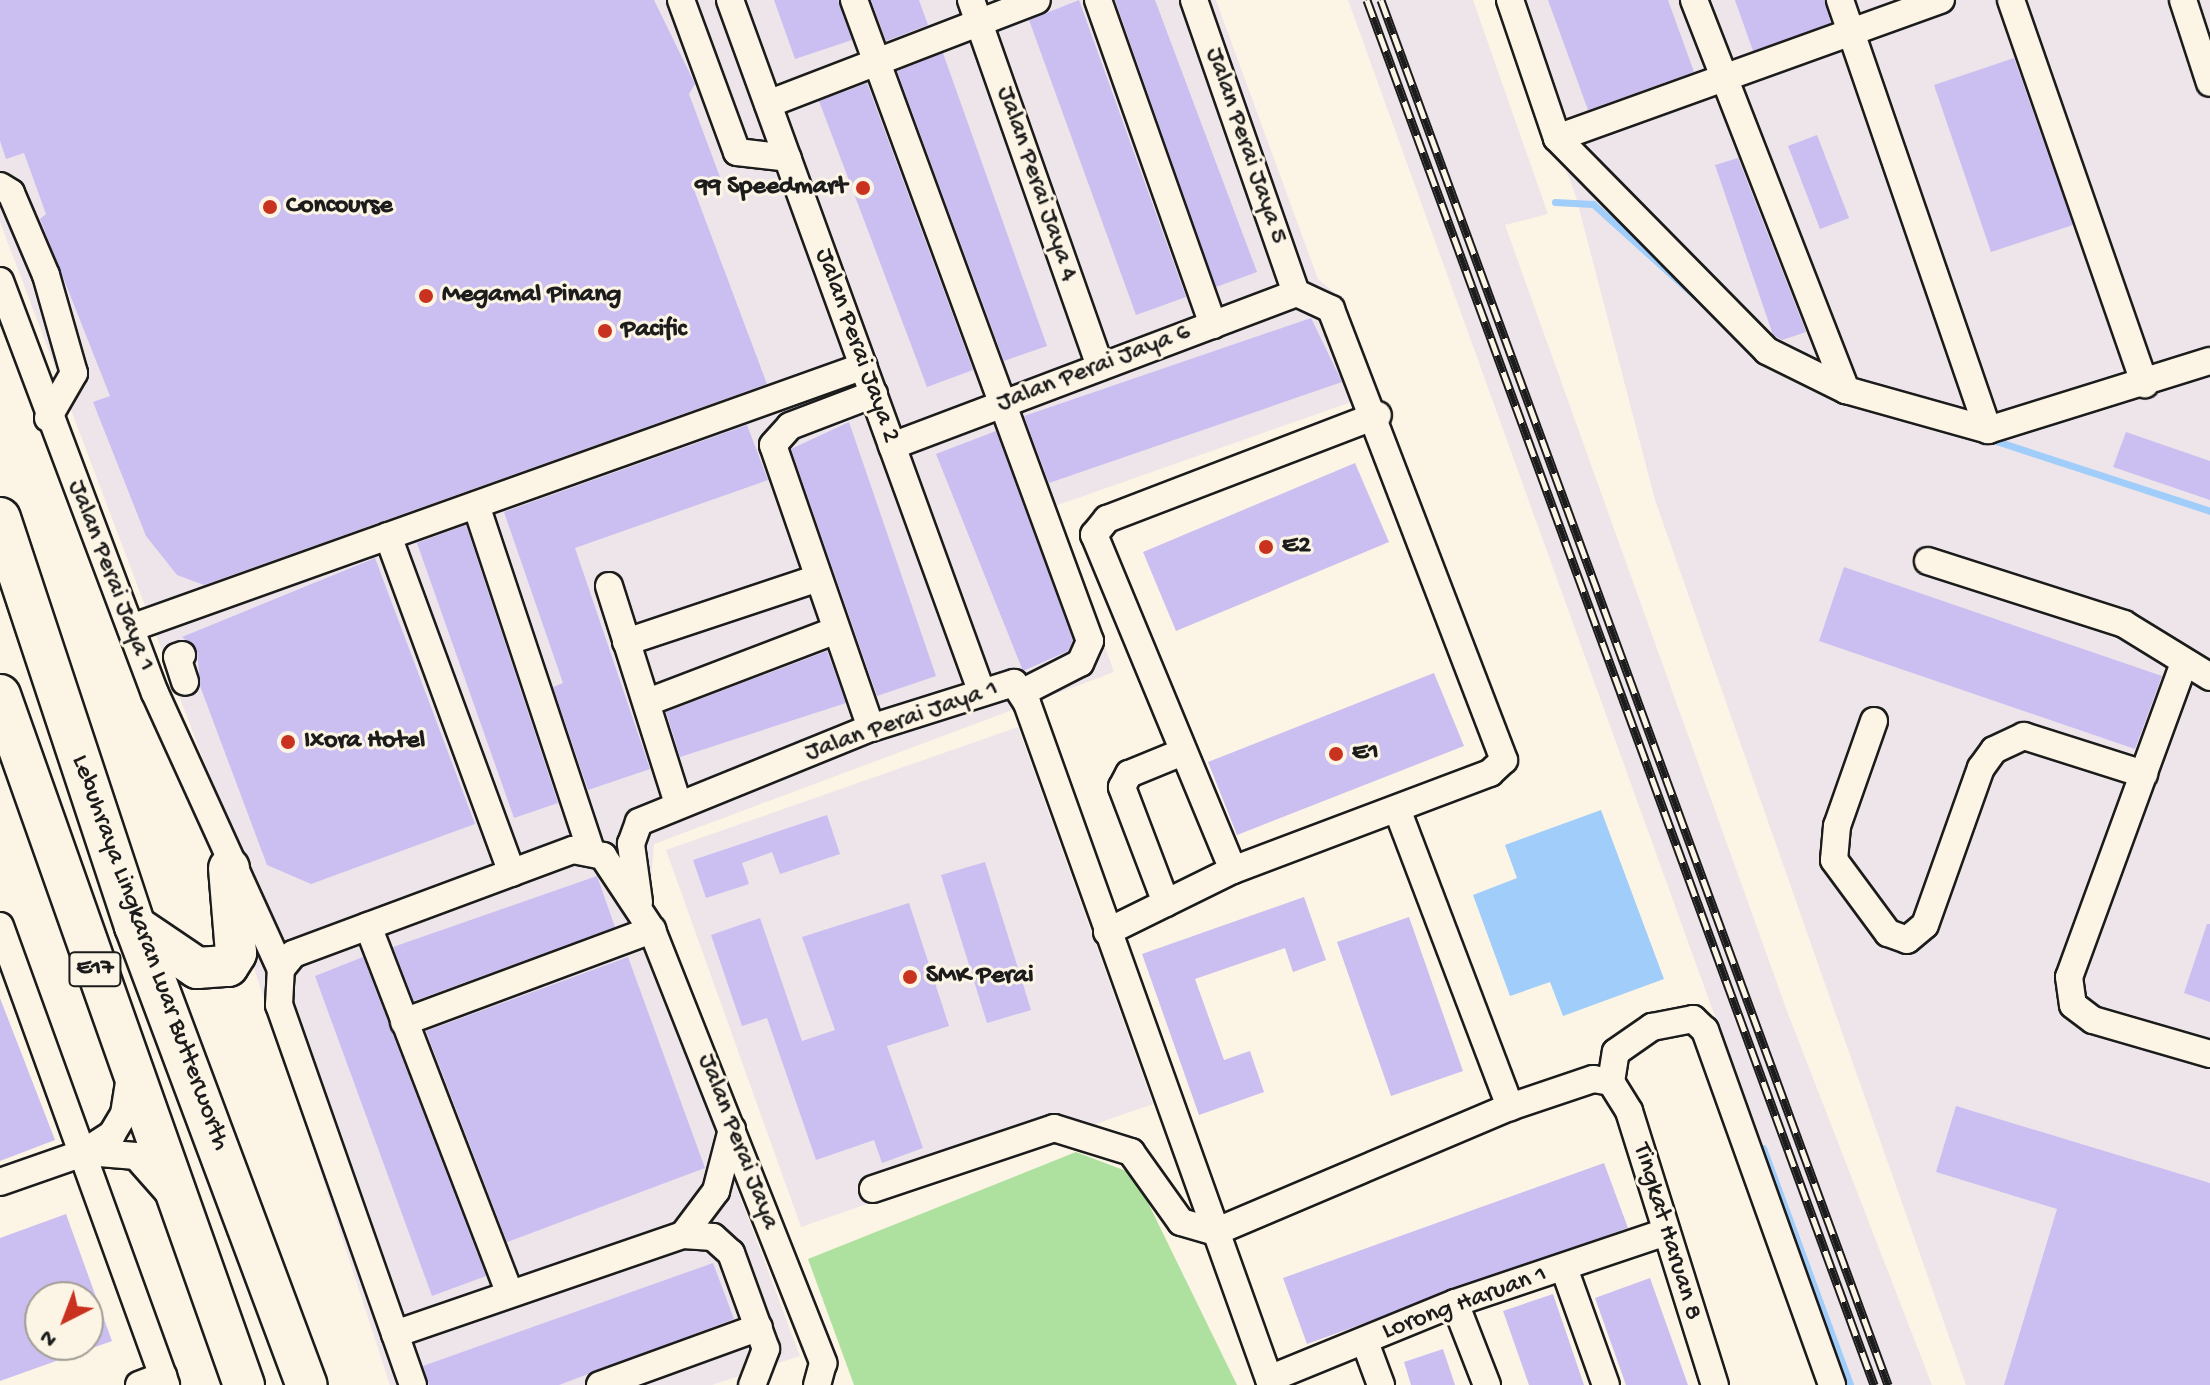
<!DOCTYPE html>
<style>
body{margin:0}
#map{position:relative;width:2210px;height:1385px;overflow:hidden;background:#fcf5e5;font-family:"Gochi Hand",sans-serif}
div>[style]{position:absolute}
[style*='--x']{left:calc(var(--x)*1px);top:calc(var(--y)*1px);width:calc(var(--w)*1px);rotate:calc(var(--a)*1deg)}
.built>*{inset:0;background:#ede5e9}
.green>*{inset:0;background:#aee0a0}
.water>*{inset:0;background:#a0cdfa}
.stream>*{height:7px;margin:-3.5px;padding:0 3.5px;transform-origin:3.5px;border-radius:3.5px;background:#a0cdfa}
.building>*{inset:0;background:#cbbff1}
.roads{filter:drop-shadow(2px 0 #1c1c1c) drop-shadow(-2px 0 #1c1c1c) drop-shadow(0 2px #1c1c1c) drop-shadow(0 -2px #1c1c1c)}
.minor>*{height:26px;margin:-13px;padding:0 13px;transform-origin:13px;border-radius:13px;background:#fcf5e5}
.highway>*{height:40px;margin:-20px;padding:0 20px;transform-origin:20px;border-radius:20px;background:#fcf5e5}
.rail>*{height:9px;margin-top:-4.5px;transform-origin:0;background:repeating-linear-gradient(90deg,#fcf5e5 0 18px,#1c1c1c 0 36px);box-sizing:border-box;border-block:2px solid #1c1c1c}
.dots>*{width:22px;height:22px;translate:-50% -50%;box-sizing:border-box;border:4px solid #fcf5e5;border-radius:50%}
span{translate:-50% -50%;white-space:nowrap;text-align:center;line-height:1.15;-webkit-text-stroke:6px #fcf5e5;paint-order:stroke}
.shield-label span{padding:2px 6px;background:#fcf5e5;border:2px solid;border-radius:6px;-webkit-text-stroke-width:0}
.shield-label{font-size:24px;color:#1c1c1c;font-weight:700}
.street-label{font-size:26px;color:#1c1c1c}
.poi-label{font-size:26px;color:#1c1c1c;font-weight:700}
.right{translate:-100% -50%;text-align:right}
.left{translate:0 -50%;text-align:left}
.north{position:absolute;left:24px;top:1281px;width:80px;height:80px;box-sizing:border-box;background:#fcf5e5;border:2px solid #a29e95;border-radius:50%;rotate:222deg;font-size:22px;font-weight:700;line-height:32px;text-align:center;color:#1c1c1c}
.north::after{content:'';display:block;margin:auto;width:28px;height:36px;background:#c8321e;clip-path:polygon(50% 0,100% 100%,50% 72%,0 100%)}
</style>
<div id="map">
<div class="built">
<i style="clip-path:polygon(0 0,1216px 0,1318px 279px,1343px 300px,1377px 393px,1055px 506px,1114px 672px,654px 844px,646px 946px,800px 1356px,712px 1385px,390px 1385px,251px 959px,257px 902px,0 222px)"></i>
<i style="clip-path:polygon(1348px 0,1473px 0,1548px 214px,1505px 225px,1787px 1011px,1932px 1385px,1848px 1385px)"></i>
<i style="clip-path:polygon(1504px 0,2210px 0,2210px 1385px,1966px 1385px,1655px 500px,1576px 197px)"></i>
<i style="clip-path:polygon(1018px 727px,1153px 1104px,801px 1227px,666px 850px)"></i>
</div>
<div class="green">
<i style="clip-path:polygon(1076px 1152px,1134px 1174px,1237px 1385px,854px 1385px,808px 1259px)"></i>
</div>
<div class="water">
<i style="clip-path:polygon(1601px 810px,1664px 979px,1563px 1016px,1550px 982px,1510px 996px,1473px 895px,1517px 878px,1505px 845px)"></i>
</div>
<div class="stream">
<i style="--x:1555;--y:202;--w:38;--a:3"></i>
<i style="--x:1593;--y:204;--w:136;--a:42"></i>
<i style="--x:1990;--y:439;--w:231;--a:18.1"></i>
<i style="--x:1763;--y:1148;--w:252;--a:69.8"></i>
</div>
<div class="building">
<i style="clip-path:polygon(0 0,654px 0,695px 84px,689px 94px,720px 177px,693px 187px,767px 384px,204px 585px,177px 575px,146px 536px,93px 402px,110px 396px,40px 219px,46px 214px,24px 153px,6px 159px,0 141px)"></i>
<i style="clip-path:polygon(774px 0,838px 0,852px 40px,795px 59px)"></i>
<i style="clip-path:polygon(871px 0,919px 0,928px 25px,886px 41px)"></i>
<i style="clip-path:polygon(1079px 0,1186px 297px,1136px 315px,1029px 20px)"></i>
<i style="clip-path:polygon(1115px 0,1155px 0,1257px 272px,1216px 287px)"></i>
<i style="clip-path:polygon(1548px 0,1668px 0,1694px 72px,1588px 110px)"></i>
<i style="clip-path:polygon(1735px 0,1824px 0,1831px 23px,1753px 51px)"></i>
<i style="clip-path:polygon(943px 53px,1047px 346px,1004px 361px,897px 71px)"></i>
<i style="clip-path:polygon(2014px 58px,2073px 225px,1991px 252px,1934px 85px)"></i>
<i style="clip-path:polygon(867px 83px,973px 370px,927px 387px,819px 101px)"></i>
<i style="clip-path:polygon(1817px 135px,1849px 218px,1820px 229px,1788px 146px)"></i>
<i style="clip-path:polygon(1738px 158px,1806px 332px,1782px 340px,1773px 335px,1715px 165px)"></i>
<i style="clip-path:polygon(1311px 318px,1342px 382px,1049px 483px,1024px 416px)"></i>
<i style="clip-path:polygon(849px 422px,936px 676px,877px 696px,791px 449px)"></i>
<i style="clip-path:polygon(747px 425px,768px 480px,575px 548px,650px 769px,588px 790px,553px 687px,563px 683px,504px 512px)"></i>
<i style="clip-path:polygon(996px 431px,1073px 640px,1068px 651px,1023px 671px,936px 454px)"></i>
<i style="clip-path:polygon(2126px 432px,2210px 461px,2210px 500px,2113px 467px)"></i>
<i style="clip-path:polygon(1355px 463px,1389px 542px,1176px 631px,1143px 552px)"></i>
<i style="clip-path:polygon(466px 525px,558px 803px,514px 818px,417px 543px)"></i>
<i style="clip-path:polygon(375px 558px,475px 824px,311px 884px,267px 865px,200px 686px,197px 650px,182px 637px)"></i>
<i style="clip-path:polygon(1844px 567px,2162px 676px,2135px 749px,1819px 641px)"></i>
<i style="clip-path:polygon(827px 651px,846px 703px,680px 757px,666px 712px)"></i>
<i style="clip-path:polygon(1434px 673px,1464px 746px,1237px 835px,1208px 762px)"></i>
<i style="clip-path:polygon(827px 815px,840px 854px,780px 874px,772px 852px,742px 863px,749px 884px,706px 898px,693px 860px)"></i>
<i style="clip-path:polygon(985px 862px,1031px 1010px,987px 1023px,941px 875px)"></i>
<i style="clip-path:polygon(597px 876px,615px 927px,414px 1001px,393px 947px)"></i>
<i style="clip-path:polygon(1304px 897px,1326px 960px,1293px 972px,1285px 948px,1195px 979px,1224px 1060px,1250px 1051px,1264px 1092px,1199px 1115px,1142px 954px)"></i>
<i style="clip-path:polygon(909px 903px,949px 1026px,887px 1046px,923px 1148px,882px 1163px,874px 1140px,816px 1160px,767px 1018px,742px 1026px,711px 935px,760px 918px,802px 1041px,835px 1030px,802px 937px)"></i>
<i style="clip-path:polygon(1409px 917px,1463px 1071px,1391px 1096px,1337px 942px)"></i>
<i style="clip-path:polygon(2207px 924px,2210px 924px,2210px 1002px,2184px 993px)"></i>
<i style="clip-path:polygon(363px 957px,486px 1276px,432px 1296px,315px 976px)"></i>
<i style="clip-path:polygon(628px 957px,705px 1168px,507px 1242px,426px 1031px)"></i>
<i style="clip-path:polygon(0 998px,55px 1140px,0 1161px)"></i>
<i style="clip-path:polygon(1956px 1106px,2210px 1183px,2210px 1385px,2004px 1385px,2057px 1209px,1936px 1172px)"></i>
<i style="clip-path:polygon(1604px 1163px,1628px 1228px,1307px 1344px,1283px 1278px)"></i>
<i style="clip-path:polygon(evenodd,66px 1214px,112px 1341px,0 1381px,0 1238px,66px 1214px,40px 1297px,88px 1297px,88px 1345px,40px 1345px,40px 1297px)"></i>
<i style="clip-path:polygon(713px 1263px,734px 1319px,559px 1385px,429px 1385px,423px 1366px)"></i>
<i style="clip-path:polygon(1650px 1278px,1688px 1385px,1626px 1385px,1595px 1298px)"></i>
<i style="clip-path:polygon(1553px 1294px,1584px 1385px,1529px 1385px,1503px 1311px)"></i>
<i style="clip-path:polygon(1443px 1349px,1455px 1385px,1411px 1385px,1404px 1362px)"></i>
</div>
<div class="roads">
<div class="minor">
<i style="--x:681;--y:0;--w:162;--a:69.8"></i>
<i style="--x:737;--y:152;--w:51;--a:6.7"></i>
<i style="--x:730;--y:0;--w:737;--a:70.02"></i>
<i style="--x:854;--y:0;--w:683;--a:69.79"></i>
<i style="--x:1090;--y:641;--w:24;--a:114"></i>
<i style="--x:1080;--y:663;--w:64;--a:153"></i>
<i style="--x:971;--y:0;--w:389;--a:70.6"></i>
<i style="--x:1098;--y:0;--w:345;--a:70.5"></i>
<i style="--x:1194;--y:0;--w:310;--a:70.8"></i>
<i style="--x:1510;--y:0;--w:146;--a:71.2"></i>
<i style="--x:1557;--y:138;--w:408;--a:-19.8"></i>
<i style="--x:1694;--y:0;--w:419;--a:68.7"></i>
<i style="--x:2011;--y:0;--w:407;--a:70.8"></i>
<i style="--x:2183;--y:0;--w:87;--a:72"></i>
<i style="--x:768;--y:104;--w:288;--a:-21.1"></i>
<i style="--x:1557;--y:138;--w:299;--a:45.4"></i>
<i style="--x:1767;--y:351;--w:88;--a:26.3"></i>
<i style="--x:1846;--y:390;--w:148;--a:15.7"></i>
<i style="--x:1988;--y:430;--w:455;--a:-109"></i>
<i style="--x:0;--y:186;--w:13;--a:32"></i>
<i style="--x:11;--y:193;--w:89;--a:66.9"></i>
<i style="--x:46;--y:275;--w:102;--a:74.1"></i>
<i style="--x:74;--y:373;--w:52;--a:120"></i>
<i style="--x:0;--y:281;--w:440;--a:69.4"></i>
<i style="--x:155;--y:693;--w:303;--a:65.5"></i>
<i style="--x:1988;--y:430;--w:232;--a:-17.3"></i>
<i style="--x:892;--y:446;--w:432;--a:-20.7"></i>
<i style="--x:476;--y:505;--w:364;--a:71.6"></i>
<i style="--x:388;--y:536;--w:359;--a:69.8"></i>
<i style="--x:1928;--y:561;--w:206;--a:17.8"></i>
<i style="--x:2124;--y:624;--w:101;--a:31.6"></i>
<i style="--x:609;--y:586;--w:228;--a:72.4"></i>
<i style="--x:131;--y:628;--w:778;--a:-19.67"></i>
<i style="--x:626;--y:642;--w:199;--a:-18.4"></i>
<i style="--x:182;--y:655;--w:5;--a:158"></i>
<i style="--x:177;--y:657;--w:26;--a:72"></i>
<i style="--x:2184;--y:663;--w:334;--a:110.1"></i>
<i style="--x:2069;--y:977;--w:28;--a:82"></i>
<i style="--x:2073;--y:1005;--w:25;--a:37"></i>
<i style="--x:2093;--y:1020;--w:122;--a:16.2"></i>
<i style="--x:648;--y:702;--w:199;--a:-20.9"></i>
<i style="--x:1874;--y:721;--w:111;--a:109.4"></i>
<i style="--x:1837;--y:826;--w:34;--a:95"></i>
<i style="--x:1834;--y:860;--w:91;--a:53.5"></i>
<i style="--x:1888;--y:933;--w:20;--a:20"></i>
<i style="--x:1907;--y:940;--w:23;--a:-40"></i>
<i style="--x:1925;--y:925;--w:167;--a:-70.4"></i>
<i style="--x:1981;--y:768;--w:22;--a:-54"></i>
<i style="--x:1994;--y:750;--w:33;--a:-25"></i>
<i style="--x:2024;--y:736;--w:126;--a:17.6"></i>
<i style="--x:871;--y:728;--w:299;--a:-109.1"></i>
<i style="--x:773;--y:445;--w:25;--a:-48"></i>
<i style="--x:790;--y:426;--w:90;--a:-20.9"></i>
<i style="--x:1397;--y:809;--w:319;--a:69.2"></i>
<i style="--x:1233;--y:870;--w:363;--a:-112.5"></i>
<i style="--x:1094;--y:535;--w:21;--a:-51"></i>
<i style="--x:1107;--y:519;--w:290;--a:-21"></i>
<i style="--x:639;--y:902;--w:59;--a:-97.9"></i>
<i style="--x:631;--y:844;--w:23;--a:-70"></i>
<i style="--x:639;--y:822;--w:250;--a:-22.1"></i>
<i style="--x:871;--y:728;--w:150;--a:-17.5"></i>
<i style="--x:1014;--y:683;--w:24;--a:57"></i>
<i style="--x:1027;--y:703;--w:724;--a:70.31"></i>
<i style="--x:1166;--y:903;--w:124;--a:-110.8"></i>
<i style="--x:1122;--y:787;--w:15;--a:-62"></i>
<i style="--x:1129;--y:774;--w:58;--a:-22.2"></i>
<i style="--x:0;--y:926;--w:488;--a:70.1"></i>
<i style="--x:368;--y:926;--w:394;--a:68.9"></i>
<i style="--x:1107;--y:932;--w:140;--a:-26.2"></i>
<i style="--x:1233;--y:870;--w:275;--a:-20.7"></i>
<i style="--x:1490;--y:773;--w:19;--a:-43"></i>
<i style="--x:1504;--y:760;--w:483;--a:-111"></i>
<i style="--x:1331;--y:309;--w:38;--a:-155"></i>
<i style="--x:404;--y:1022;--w:265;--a:-20.4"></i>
<i style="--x:1611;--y:1082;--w:30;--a:-81"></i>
<i style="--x:1616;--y:1052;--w:44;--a:-34.8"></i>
<i style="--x:1652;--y:1027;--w:42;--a:-11"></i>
<i style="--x:1693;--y:1019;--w:16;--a:43"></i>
<i style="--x:1705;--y:1030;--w:377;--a:70.3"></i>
<i style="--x:1611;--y:1082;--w:34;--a:58"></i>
<i style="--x:1629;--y:1111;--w:287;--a:72.6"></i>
<i style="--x:87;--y:1152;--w:49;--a:4.7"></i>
<i style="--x:136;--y:1156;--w:47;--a:48.5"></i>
<i style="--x:0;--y:1182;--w:88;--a:-19.3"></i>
<i style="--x:83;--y:1153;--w:35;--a:-33"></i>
<i style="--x:112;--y:1134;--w:23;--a:-59"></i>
<i style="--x:124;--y:1114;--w:38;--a:-81"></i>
<i style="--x:873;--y:1189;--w:191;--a:-18.6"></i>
<i style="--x:1054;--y:1128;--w:81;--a:17.3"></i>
<i style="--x:1131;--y:1152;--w:86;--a:54.5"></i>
<i style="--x:1181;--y:1222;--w:35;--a:16"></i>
<i style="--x:1215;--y:1232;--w:320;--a:-23"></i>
<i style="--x:1510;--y:1107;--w:88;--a:-18.6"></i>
<i style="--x:1593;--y:1079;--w:18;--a:9"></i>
<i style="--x:683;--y:1235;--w:55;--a:-53.1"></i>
<i style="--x:716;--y:1191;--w:64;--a:-75.5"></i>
<i style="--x:1564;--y:1268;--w:124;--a:70.3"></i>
<i style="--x:1455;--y:1303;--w:88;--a:68.7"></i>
<i style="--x:395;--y:1334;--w:305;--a:-19"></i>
<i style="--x:683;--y:1235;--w:30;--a:4"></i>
<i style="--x:713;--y:1237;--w:24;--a:42"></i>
<i style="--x:731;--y:1253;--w:102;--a:70"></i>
<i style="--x:766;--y:1349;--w:39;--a:111"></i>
<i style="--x:1365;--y:1342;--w:46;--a:69.6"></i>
<i style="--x:1269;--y:1379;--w:201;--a:-22.2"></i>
<i style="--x:1455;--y:1303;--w:219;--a:-18.6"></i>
<i style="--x:139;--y:1385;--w:26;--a:-21"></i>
<i style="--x:413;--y:1385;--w:403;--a:-109.4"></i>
<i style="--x:279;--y:1005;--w:36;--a:-87"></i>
<i style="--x:281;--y:969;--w:19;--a:-51"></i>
<i style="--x:293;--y:954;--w:299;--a:-20.4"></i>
<i style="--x:573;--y:850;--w:31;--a:11"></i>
<i style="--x:603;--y:856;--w:89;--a:56.5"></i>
<i style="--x:652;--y:930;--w:466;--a:68.4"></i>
<i style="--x:823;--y:1363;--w:23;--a:105"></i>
<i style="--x:600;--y:1385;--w:169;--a:-20"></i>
</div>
<div class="highway">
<i style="--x:0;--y:518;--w:430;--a:71.7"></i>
<i style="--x:135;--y:926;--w:490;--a:69.5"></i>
<i style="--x:0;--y:695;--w:732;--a:70.53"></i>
<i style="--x:135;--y:926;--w:75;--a:34.1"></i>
<i style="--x:197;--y:968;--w:31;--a:-4"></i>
<i style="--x:228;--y:966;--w:15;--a:-58"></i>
<i style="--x:236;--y:953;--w:85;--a:-94.7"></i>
</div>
</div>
<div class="rail">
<i style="--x:1367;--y:0;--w:1475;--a:69.89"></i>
<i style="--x:1381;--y:0;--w:1475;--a:69.89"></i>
</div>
<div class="dots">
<i style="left:863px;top:188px;background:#c8321e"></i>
<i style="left:270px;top:207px;background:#c8321e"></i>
<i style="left:426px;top:296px;background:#c8321e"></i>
<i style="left:605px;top:331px;background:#c8321e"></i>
<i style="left:1266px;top:547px;background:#c8321e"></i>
<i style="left:288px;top:742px;background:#c8321e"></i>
<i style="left:1336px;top:754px;background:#c8321e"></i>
<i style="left:910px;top:977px;background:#c8321e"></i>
</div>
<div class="shield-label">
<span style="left:95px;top:969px">E17</span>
</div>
<div class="street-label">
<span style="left:1245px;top:146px;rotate:71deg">Jalan Perai Jaya 5</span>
<span style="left:1036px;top:184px;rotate:71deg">Jalan Perai Jaya 4</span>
<span style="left:856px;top:346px;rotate:70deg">Jalan Perai Jaya 2</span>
<span style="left:1094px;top:369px;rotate:-21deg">Jalan Perai Jaya 6</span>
<span style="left:110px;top:576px;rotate:69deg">Jalan Perai Jaya 1</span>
<span style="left:902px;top:722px;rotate:-19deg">Jalan Perai Jaya 1</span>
<span style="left:149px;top:953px;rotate:70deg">Lebuhraya Lingkaran Luar Butterworth</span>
<span style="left:737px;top:1142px;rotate:69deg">Jalan Perai Jaya</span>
<span style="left:1666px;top:1232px;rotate:73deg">Tingkat Haruan 8</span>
<span style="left:1465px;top:1304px;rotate:-20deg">Lorong Haruan 1</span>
</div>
<div class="poi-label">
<span class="right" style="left:847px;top:188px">99 Speedmart</span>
<span class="left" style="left:286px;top:207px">Concourse</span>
<span class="left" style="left:442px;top:296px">Megamal Pinang</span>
<span class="left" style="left:621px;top:331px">Pacific</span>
<span class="left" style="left:1282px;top:547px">E2</span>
<span class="left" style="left:304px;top:742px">Ixora Hotel</span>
<span class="left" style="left:1352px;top:754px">E1</span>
<span class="left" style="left:926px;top:977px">SMK Perai</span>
</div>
<div class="north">N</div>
</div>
